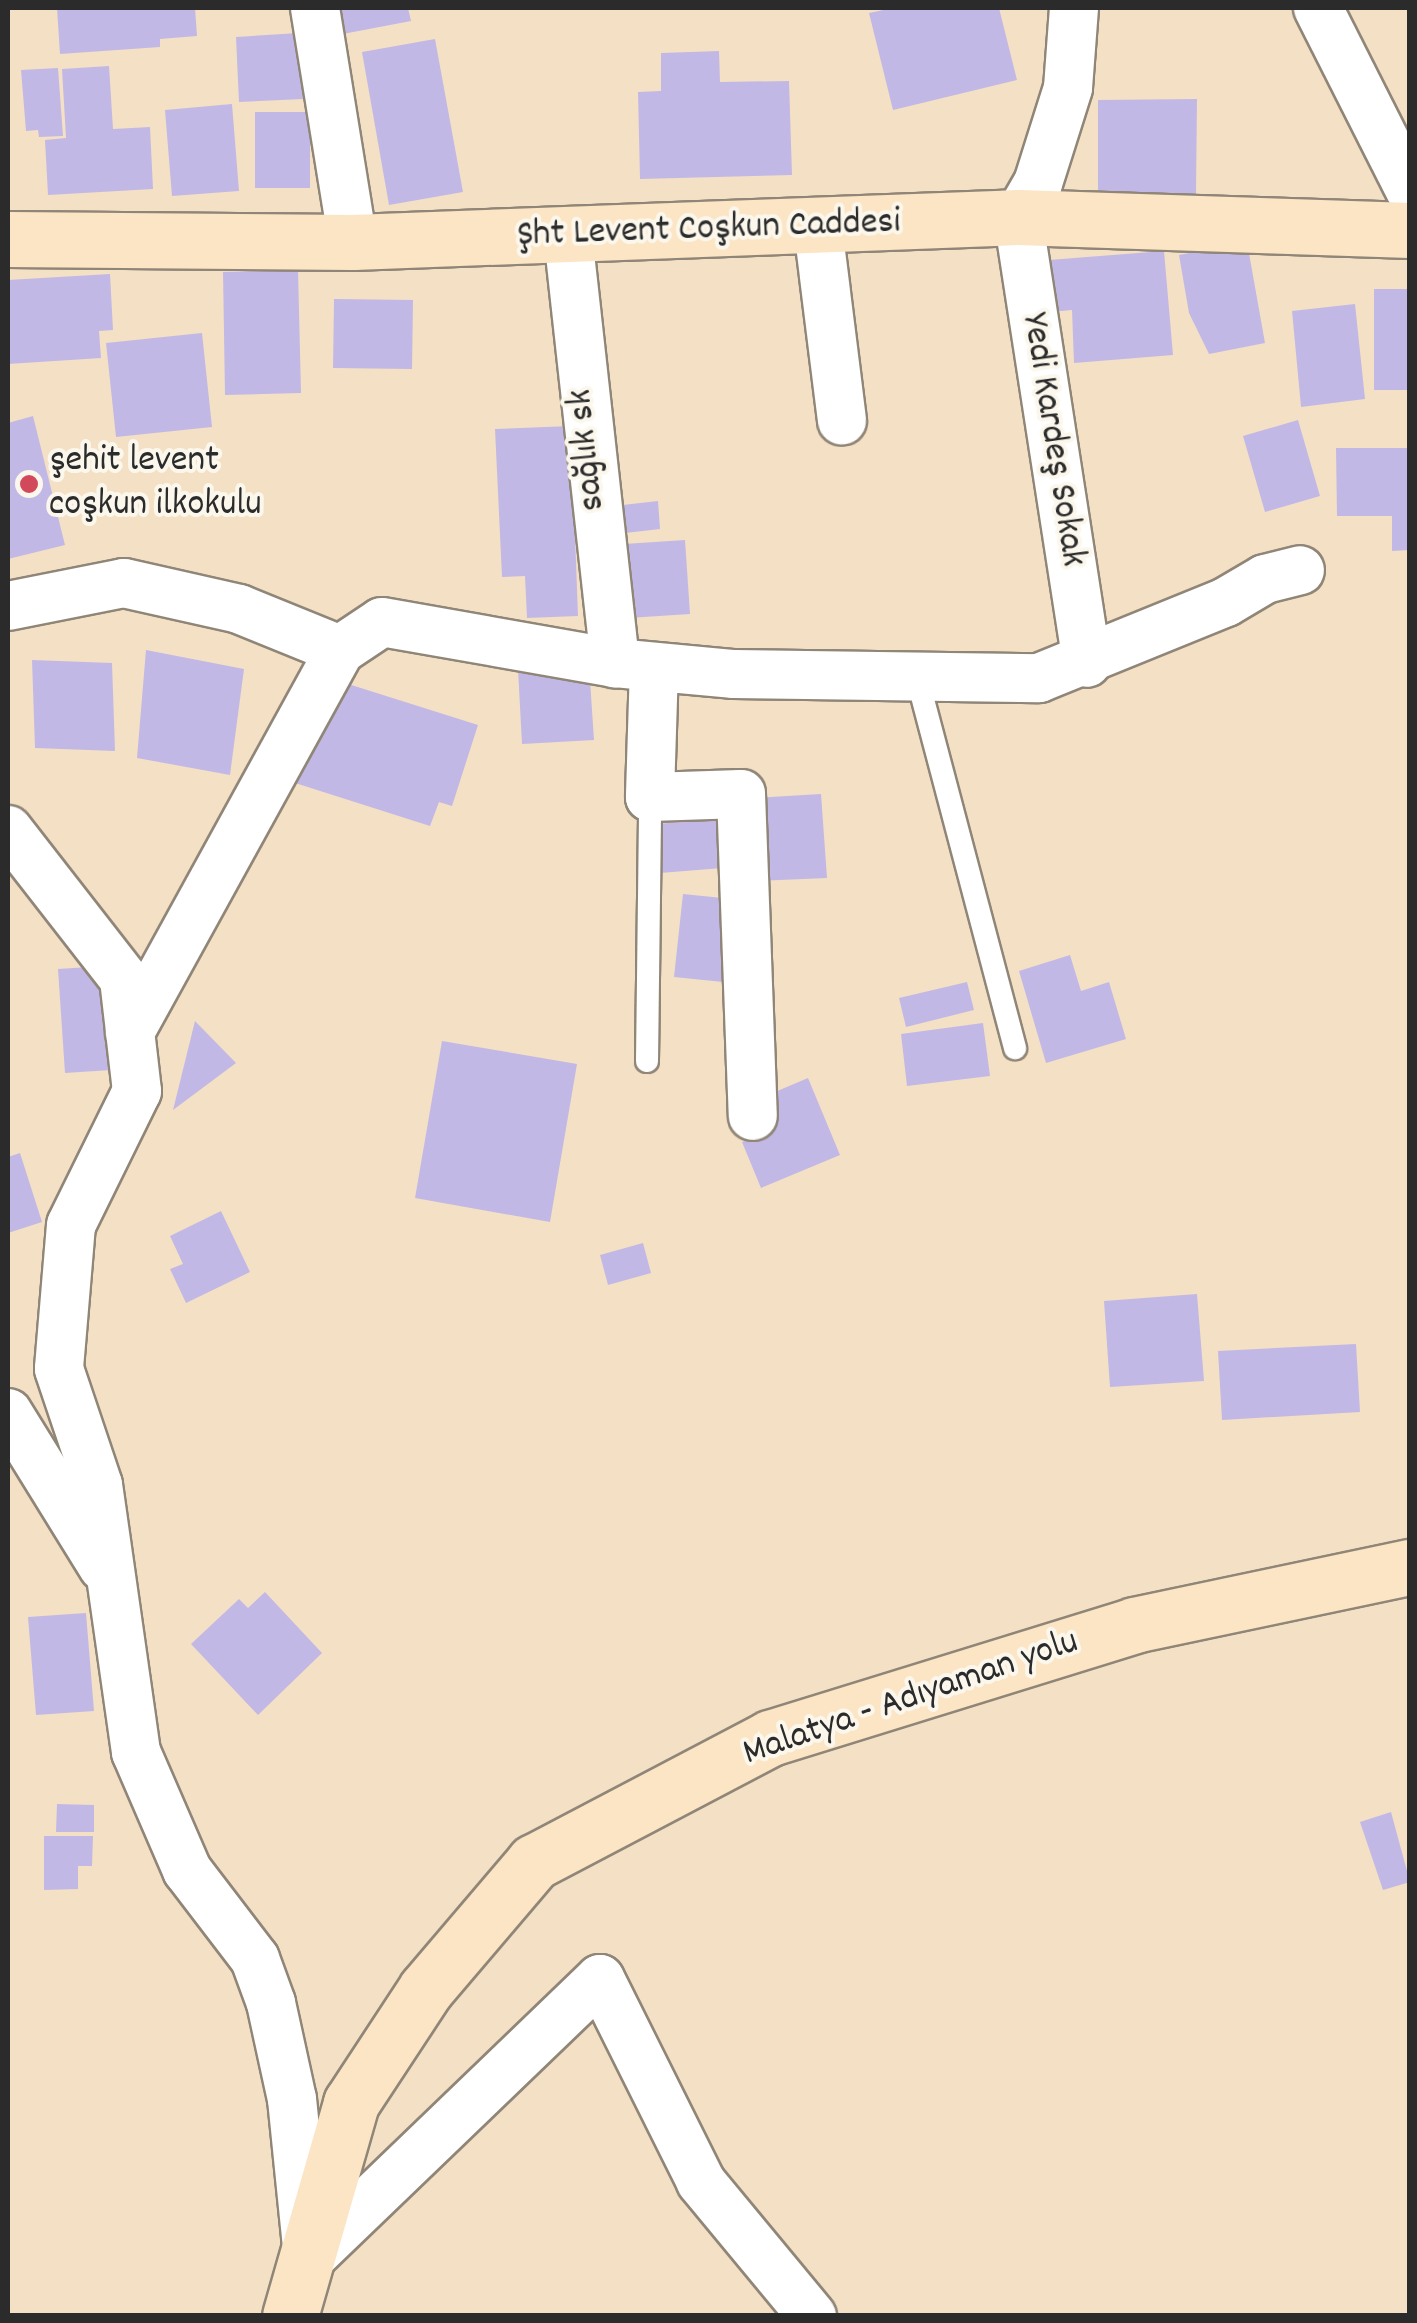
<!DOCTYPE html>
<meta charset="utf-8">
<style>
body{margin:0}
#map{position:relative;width:1417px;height:2323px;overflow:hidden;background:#f4e0c5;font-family:Dekko,sans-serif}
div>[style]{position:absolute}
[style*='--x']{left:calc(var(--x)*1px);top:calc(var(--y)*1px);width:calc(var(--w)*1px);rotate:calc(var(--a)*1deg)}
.building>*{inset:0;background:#c2b8e5}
.roads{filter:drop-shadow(2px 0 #908678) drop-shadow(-2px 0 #908678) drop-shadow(0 2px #908678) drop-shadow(0 -2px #908678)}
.lane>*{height:22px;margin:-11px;padding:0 11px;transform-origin:11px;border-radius:11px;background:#fff}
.street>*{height:48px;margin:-24px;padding:0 24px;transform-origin:24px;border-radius:24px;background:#fff}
.secondary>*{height:55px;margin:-27.5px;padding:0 27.5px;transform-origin:27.5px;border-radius:27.5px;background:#fce5c4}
.dots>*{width:28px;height:28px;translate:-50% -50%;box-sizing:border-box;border:5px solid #fbf7ec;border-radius:50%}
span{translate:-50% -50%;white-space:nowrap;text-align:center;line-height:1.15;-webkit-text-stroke:8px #fbf7ec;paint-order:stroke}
.street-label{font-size:38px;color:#2b2b2b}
.poi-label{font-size:38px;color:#2b2b2b}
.left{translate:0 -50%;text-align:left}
.frame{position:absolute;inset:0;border:10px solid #2b2b2b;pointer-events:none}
</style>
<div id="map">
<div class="building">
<i style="clip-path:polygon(57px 8px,195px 8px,197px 36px,160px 39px,160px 47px,60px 54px)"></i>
<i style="clip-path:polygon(321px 8px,408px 8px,411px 21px,327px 37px)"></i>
<i style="clip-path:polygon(893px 8px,999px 8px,1017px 80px,893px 110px,869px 13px)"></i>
<i style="clip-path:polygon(299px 33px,303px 99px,239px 102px,236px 37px)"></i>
<i style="clip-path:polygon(435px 39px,463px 192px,389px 205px,362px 52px)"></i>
<i style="clip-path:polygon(719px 51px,720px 82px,789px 81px,792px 175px,640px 179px,638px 92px,661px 91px,661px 53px)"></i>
<i style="clip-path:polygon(109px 66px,113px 129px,150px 127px,153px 189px,48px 195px,45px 140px,66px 138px,62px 69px)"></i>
<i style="clip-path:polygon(58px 68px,63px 136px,39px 137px,38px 130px,26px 131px,21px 70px)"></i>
<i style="clip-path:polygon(1197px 99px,1196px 194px,1098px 194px,1098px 100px)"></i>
<i style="clip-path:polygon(232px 104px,239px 191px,172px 196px,165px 110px)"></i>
<i style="clip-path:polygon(255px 112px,310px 112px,310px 188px,255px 188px)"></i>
<i style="clip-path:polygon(1247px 242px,1265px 343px,1209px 354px,1189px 313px,1179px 255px)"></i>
<i style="clip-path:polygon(1164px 251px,1173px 355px,1074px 363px,1072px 310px,1040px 313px,1036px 261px)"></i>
<i style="clip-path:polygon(298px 270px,301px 393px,225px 395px,223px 272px)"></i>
<i style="clip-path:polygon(110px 274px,113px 330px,99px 331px,101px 358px,8px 364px,8px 280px)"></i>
<i style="clip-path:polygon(1374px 289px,1410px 289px,1410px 390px,1374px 390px)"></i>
<i style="clip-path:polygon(334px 299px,413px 300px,412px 369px,333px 368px)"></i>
<i style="clip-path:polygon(1355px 304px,1365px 399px,1301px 407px,1292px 311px)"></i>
<i style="clip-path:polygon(202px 333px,212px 427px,116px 437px,106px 343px)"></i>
<i style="clip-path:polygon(33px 416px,65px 545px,8px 559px,8px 423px)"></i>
<i style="clip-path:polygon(1298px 420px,1320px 496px,1265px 512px,1243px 436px)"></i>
<i style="clip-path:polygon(571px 426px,578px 616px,527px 618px,525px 576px,502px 577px,495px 429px)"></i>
<i style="clip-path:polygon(1336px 448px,1410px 448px,1410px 550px,1392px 551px,1392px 516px,1337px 516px)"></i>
<i style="clip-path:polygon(658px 501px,660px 529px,608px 535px,605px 507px)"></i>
<i style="clip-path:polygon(685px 540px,690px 614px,613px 619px,609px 545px)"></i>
<i style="clip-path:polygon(146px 650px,244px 669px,230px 775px,137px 758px)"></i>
<i style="clip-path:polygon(32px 660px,112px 663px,115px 751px,35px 748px)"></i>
<i style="clip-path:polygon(589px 665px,594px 740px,522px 744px,518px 669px)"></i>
<i style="clip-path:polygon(326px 677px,478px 725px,452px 806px,439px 802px,430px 826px,292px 782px)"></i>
<i style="clip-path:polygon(821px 794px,827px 878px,756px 881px,753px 798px)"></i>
<i style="clip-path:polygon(732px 818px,735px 867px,660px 873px,656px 824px)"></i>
<i style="clip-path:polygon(683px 894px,742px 900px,733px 983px,674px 977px)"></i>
<i style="clip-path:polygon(1070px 955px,1081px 991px,1109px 982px,1126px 1039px,1046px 1063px,1019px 971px)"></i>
<i style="clip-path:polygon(136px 964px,142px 1068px,65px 1073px,58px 969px)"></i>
<i style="clip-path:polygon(967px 982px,974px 1010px,906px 1027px,899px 998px)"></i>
<i style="clip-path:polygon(195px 1021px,236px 1063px,173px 1110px)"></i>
<i style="clip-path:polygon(983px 1023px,990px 1076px,907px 1086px,901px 1034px)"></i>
<i style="clip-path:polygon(442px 1041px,577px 1064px,550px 1222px,415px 1198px)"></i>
<i style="clip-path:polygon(808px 1078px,840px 1155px,761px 1188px,742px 1142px,768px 1131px,756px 1100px)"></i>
<i style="clip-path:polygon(20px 1153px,42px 1222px,8px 1233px,8px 1157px)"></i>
<i style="clip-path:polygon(221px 1211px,250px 1272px,186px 1303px,170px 1269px,183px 1264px,170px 1236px)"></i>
<i style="clip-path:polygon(643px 1243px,651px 1273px,608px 1285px,600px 1255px)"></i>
<i style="clip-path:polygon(1197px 1294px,1204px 1381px,1110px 1387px,1104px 1301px)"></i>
<i style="clip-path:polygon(1356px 1344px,1360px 1412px,1222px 1420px,1218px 1351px)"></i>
<i style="clip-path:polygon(265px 1592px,322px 1653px,258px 1715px,191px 1644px,239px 1599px,248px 1608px)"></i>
<i style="clip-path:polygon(86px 1613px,94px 1711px,36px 1715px,28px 1617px)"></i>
<i style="clip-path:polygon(57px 1804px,94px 1805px,94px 1832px,56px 1832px)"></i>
<i style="clip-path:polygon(1391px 1812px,1410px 1882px,1383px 1890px,1360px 1822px)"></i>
<i style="clip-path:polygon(44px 1836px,93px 1836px,92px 1866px,78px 1866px,78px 1889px,44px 1890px)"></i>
</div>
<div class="roads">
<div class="lane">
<i style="--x:917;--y:677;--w:384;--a:75.2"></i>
<i style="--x:647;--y:1061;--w:264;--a:-89.3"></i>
</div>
<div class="street">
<i style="--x:315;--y:8;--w:237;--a:80.8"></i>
<i style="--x:1074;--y:8;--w:80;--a:94.3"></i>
<i style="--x:1068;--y:88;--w:100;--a:107.5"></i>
<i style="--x:1038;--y:183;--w:39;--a:120"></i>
<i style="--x:1018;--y:217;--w:451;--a:81.2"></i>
<i style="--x:1318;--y:8;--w:204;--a:63.2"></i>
<i style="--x:818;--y:228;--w:194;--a:82.9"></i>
<i style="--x:568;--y:236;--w:430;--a:83.7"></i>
<i style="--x:8;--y:606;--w:118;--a:-11.2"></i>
<i style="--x:124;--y:583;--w:118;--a:12.7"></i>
<i style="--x:239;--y:609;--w:109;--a:22.1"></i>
<i style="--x:340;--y:650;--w:50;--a:-33.7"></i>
<i style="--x:382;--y:622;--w:237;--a:10"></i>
<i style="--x:615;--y:663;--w:120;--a:5.3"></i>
<i style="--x:734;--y:674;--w:305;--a:0.8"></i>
<i style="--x:1039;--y:678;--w:202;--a:-22.1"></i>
<i style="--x:1226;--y:602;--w:45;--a:-30.5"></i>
<i style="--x:1265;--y:579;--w:36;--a:-14"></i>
<i style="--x:654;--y:667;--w:130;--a:91.8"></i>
<i style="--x:650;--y:797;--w:91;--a:-1.9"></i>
<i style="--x:741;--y:794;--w:322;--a:87.9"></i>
<i style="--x:8;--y:830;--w:189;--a:52.1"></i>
<i style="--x:124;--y:979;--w:113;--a:83.4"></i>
<i style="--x:137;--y:1091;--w:149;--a:116.2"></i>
<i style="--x:71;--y:1225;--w:144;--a:94.8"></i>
<i style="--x:59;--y:1369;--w:122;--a:71.4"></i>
<i style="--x:98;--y:1485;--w:270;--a:81.9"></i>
<i style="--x:136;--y:1752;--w:129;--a:66.6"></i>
<i style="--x:187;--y:1870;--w:112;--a:52.6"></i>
<i style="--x:255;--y:1959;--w:47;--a:70"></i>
<i style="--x:271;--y:2003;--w:98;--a:77.7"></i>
<i style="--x:292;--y:2099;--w:148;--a:84.2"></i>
<i style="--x:130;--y:1032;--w:436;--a:-61.2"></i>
<i style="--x:8;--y:1413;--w:181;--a:58.3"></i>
<i style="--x:306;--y:2262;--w:408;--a:-43.9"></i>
<i style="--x:600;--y:1979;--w:227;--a:63.5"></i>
<i style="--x:701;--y:2182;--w:174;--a:50.4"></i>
</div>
<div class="secondary">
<i style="--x:8;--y:239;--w:345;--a:0.5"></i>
<i style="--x:353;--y:242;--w:665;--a:-2.15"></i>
<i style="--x:1018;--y:217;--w:392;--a:1.9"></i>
<i style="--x:290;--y:2316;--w:222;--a:-74"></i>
<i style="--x:351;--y:2103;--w:136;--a:-56.7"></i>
<i style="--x:426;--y:1989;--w:167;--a:-49.6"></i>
<i style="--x:534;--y:1862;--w:267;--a:-27.7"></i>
<i style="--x:770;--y:1738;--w:381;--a:-17.2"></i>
<i style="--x:1134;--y:1625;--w:282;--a:-11.9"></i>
</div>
</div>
<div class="dots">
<i style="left:29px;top:484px;background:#d1495b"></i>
</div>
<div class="street-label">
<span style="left:709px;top:230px;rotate:-2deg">Şht Levent Coşkun Caddesi</span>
<span style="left:1052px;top:440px;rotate:81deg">Yedi Kardeş Sokak</span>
<span style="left:588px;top:450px;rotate:-96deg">sağlık sk</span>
<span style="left:911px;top:1699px;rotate:-19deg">Malatya - Adıyaman yolu</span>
</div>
<div class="poi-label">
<span class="left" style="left:49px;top:484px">şehit levent<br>coşkun ilkokulu</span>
</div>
<div class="frame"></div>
</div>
